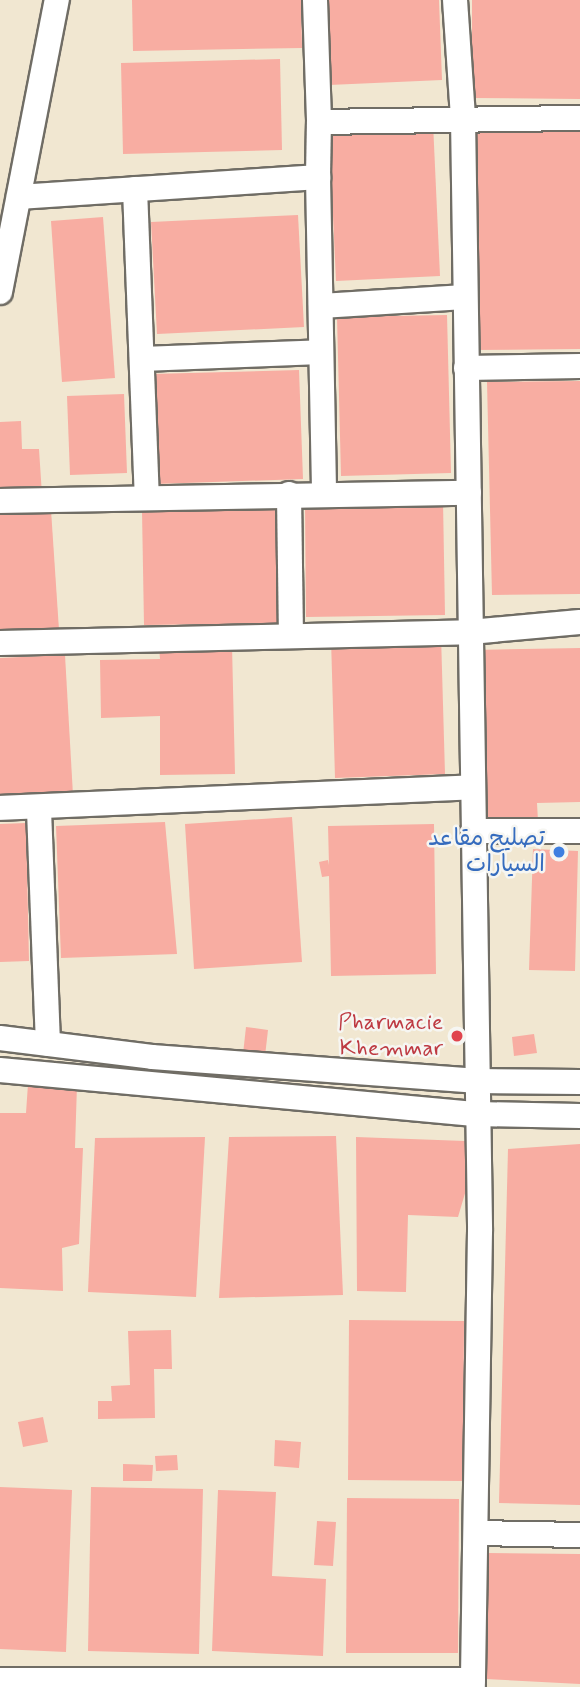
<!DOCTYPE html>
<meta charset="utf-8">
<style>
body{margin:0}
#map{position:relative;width:580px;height:1687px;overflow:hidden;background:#f1e7d1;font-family:Mynerve,"Playpen Sans Arabic",sans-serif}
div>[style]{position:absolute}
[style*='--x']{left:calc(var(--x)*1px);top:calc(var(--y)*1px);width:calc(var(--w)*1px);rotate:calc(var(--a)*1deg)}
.building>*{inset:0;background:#f8ada2}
.roads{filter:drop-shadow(2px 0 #706d65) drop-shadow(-2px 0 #706d65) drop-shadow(0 2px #706d65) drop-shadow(0 -2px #706d65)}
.minor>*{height:24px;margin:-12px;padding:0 12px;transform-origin:12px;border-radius:12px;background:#fff}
.dots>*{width:19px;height:19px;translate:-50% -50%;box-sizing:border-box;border:4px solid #f6f6f2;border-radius:50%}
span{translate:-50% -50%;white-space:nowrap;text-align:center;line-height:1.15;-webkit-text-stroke:5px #f6f6f2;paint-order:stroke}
.shop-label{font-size:23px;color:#366cbe}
.right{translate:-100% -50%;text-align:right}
.health-label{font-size:23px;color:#be3a42}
</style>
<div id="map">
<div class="building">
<i style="clip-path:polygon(132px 0,301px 0,302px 48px,133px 51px)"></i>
<i style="clip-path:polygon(325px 0,439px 0,442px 80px,329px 85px)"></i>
<i style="clip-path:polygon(472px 0,580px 0,580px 99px,472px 98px)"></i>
<i style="clip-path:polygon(280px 59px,282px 150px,123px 154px,121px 63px)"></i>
<i style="clip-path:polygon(433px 123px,440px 276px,336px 281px,329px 128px)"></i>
<i style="clip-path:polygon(580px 128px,580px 349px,473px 350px,473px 129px)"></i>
<i style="clip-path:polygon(298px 215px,304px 327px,157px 334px,151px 222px)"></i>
<i style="clip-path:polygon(103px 217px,115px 378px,62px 382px,51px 221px)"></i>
<i style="clip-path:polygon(447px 315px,451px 473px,341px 476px,337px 317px)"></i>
<i style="clip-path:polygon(299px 370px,303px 479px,155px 484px,151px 374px)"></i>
<i style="clip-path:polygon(580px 381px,580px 594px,492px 595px,487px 382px)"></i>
<i style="clip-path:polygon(124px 394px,127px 473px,70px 475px,67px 396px)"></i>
<i style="clip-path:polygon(21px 421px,22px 449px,39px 449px,42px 495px,0 498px,0 422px)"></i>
<i style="clip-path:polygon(443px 501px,445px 615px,306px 617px,305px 503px)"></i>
<i style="clip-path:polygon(281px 509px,283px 623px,144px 625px,142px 511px)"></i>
<i style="clip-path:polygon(51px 510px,59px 630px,0 634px,0 514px)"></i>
<i style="clip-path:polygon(441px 635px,445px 774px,335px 778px,331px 639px)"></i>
<i style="clip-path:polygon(232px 645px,235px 774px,160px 775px,160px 716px,101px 718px,100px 660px,160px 659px,159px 646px)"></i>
<i style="clip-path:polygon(580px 648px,580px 802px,537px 803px,538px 821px,478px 822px,475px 650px)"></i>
<i style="clip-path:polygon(65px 655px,73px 795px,0 799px,0 658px)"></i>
<i style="clip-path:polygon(292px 817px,302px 962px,194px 969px,185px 824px)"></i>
<i style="clip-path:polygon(165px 822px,177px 954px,61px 958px,56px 826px)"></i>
<i style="clip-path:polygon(26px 823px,29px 961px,0 962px,0 824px)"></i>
<i style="clip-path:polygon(434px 824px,436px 974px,331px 976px,329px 876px,322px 877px,319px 862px,328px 860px,329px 865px,328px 826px)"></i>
<i style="clip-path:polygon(533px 849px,578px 851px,575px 971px,529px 970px)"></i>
<i style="clip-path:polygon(246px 1027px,268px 1030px,265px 1056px,243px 1054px)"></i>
<i style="clip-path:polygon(534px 1034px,537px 1053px,514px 1056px,512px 1037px)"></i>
<i style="clip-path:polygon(28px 1084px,77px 1085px,75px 1148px,83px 1148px,79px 1244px,62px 1248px,63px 1291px,0 1288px,0 1113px,26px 1113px)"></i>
<i style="clip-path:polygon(336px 1136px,343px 1295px,219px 1298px,229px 1137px)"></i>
<i style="clip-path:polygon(205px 1137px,196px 1297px,88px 1292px,95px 1138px)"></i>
<i style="clip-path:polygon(356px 1137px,465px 1141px,466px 1190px,458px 1217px,408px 1215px,406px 1292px,357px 1291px)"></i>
<i style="clip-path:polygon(580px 1144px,580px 1505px,499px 1503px,508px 1149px)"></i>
<i style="clip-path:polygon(349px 1320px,464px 1321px,463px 1481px,348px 1480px)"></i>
<i style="clip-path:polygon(171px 1330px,172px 1369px,154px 1369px,155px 1418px,98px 1419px,98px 1401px,112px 1401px,111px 1386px,130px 1385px,128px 1331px)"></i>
<i style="clip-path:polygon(43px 1417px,48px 1442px,23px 1447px,18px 1422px)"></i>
<i style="clip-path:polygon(275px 1440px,301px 1442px,299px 1468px,274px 1466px)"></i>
<i style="clip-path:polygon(177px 1455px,178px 1470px,156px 1471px,155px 1456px)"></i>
<i style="clip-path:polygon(123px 1464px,153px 1465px,152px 1481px,123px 1481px)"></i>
<i style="clip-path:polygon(0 1487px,72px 1490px,66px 1652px,0 1649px)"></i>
<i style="clip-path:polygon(91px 1487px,203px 1489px,199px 1654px,88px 1651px)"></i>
<i style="clip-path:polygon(218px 1490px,276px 1492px,272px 1576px,326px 1579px,323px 1656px,212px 1651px)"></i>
<i style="clip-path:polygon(347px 1498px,459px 1499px,458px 1653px,346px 1653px)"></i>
<i style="clip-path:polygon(317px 1521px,336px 1522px,333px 1566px,314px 1565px)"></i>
<i style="clip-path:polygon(487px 1553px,580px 1554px,580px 1684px,486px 1679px)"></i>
</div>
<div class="roads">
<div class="minor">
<i style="--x:315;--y:0;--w:122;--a:88.1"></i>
<i style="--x:455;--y:0;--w:118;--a:86.1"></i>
<i style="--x:463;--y:118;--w:1113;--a:89.12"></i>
<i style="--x:480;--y:1231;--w:456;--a:90.9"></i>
<i style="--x:318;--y:177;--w:317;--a:88.9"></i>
<i style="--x:135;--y:189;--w:307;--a:87.8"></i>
<i style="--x:19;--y:197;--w:300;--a:-3.8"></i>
<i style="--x:318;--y:177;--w:55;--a:-89"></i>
<i style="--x:319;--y:122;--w:261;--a:-0.9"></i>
<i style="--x:0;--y:292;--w:298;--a:-79"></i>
<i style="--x:321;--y:306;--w:144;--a:-3.6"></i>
<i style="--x:142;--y:359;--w:179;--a:-2.2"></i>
<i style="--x:466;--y:368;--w:114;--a:-1"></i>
<i style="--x:289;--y:494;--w:139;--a:89.2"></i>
<i style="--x:0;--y:501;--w:469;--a:-1"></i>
<i style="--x:0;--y:643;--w:470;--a:-1.3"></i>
<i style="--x:470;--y:632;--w:110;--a:-5.2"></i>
<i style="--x:0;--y:808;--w:473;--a:-2.5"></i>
<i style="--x:39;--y:810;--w:234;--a:87.8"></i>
<i style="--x:473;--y:831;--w:107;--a:0"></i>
<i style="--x:0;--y:1038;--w:153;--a:7.1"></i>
<i style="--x:152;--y:1057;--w:324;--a:4.2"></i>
<i style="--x:475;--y:1081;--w:105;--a:0.5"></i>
<i style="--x:0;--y:1070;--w:479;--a:5.3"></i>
<i style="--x:477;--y:1114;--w:103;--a:1.1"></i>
<i style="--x:476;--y:1533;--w:104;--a:1.1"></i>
<i style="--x:0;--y:1680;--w:473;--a:0"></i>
</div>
</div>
<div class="dots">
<i style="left:559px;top:852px;background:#3f7fe0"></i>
<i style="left:457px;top:1036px;background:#e0444e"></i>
</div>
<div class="shop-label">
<span class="right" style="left:545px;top:852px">تصليح مقاعد<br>السيارات</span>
</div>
<div class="health-label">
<span class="right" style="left:443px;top:1036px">Pharmacie<br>Khemmar</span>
</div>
</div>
